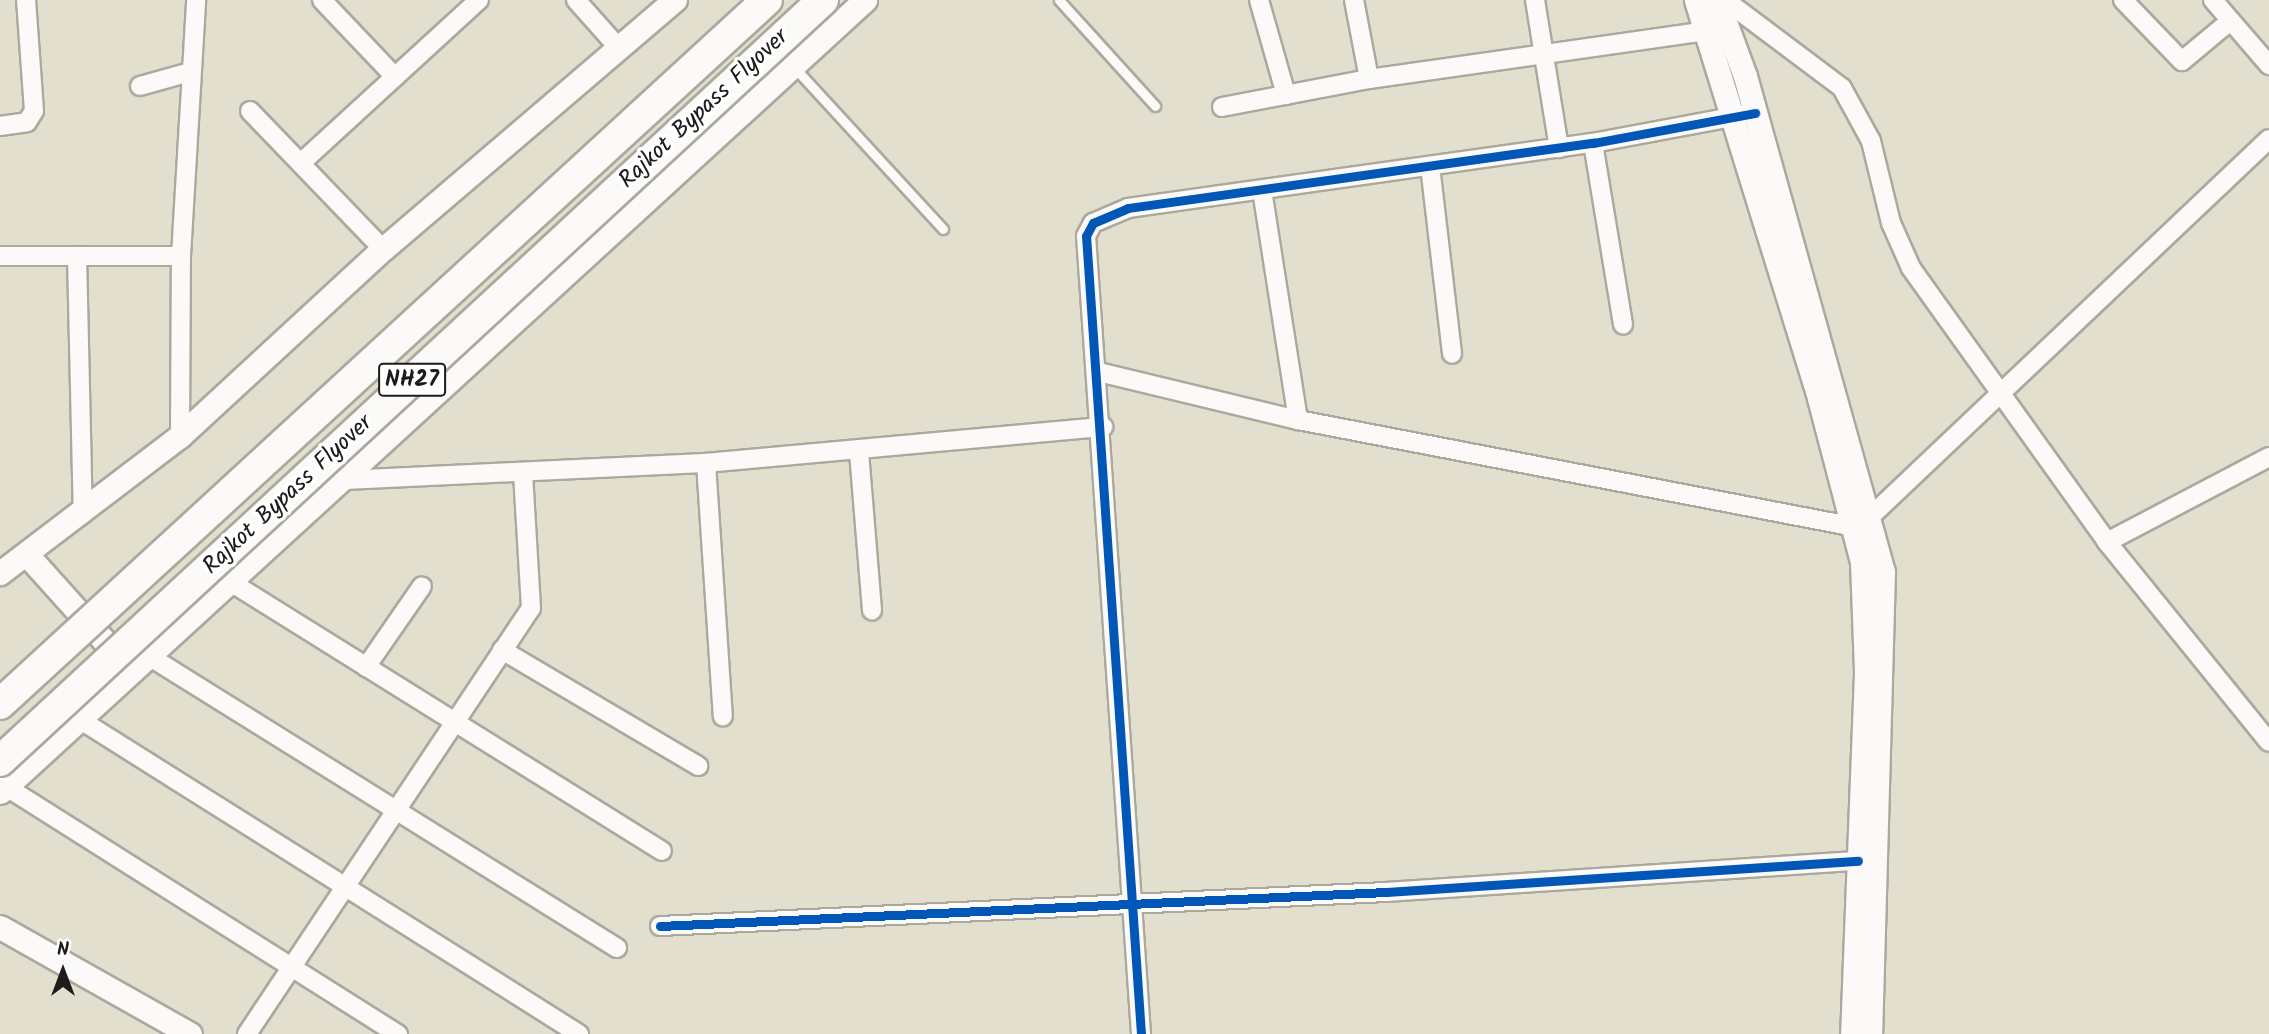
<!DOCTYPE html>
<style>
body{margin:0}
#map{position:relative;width:2269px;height:1034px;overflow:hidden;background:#e3dfce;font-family:Kalam,sans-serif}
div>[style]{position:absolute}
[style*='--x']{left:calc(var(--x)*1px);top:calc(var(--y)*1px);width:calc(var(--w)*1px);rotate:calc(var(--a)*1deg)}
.roads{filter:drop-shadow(2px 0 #aba99e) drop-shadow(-2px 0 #aba99e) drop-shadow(0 2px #aba99e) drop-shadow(0 -2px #aba99e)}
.service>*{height:9px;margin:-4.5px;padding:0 4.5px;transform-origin:4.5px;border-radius:4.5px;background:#fbfaf8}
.minor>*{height:18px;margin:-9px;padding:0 9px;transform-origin:9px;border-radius:9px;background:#fbfaf8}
.tertiary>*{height:23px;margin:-11.5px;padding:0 11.5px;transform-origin:11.5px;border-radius:11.5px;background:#fbfaf8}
.bridges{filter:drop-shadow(2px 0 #aba99e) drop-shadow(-2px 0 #aba99e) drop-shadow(0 2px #aba99e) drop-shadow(0 -2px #aba99e)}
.trunk-bridge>*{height:30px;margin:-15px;padding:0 15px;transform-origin:15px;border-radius:15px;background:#fbfaf8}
.cycleway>*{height:9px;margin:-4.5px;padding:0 4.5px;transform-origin:4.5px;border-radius:4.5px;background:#0057b8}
span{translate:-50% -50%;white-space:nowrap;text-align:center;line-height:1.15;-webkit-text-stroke:7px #fff;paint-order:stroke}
.shield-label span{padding:2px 5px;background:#fff;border:2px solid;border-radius:5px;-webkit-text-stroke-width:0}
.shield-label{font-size:23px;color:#1c1c1c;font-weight:700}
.street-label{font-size:24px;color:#1c1c1c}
.north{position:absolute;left:28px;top:936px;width:70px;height:70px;-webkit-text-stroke:5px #fff;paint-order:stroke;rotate:0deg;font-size:19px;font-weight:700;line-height:28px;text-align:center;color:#1c1c1c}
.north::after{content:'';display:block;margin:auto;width:24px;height:32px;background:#1c1c1c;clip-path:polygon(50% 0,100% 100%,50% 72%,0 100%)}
</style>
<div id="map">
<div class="roads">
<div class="service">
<i style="--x:1059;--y:0;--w:143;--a:47.8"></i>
<i style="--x:794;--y:67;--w:220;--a:47.4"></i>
</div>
<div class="minor">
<i style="--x:322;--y:0;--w:106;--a:46.5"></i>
<i style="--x:576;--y:0;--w:62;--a:48.3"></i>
<i style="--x:1259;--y:0;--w:99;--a:74.1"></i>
<i style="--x:1354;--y:0;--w:80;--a:79.2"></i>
<i style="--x:1535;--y:0;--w:150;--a:80.8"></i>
<i style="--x:1725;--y:0;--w:146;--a:36.9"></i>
<i style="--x:1842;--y:88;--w:60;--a:61.3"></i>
<i style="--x:1871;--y:141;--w:84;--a:76.3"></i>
<i style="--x:1891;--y:223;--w:49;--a:66"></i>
<i style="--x:1911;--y:268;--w:337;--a:54.4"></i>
<i style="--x:2107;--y:542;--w:257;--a:51"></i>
<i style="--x:2123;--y:0;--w:85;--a:46"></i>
<i style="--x:2182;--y:61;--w:62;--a:-39.8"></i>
<i style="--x:2213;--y:0;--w:86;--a:49.3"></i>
<i style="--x:140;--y:86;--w:52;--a:-15.6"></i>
<i style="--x:1222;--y:107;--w:150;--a:-10.8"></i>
<i style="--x:1369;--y:79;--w:349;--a:-8.1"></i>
<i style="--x:250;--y:111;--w:192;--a:46.1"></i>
<i style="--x:0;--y:126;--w:27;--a:-8"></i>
<i style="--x:27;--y:122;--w:13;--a:-58"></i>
<i style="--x:34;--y:111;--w:111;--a:-94.1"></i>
<i style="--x:1593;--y:143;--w:184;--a:80.6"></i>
<i style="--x:302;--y:162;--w:240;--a:-42.5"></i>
<i style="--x:1430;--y:166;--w:189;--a:83.3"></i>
<i style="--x:1262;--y:190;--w:233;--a:81.1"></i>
<i style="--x:0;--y:256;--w:181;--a:0"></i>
<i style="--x:77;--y:256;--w:258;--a:88.7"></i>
<i style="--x:1099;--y:372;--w:205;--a:13.6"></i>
<i style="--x:1298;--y:420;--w:567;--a:10.87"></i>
<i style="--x:180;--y:436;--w:180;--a:-89.7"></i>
<i style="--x:181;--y:256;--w:256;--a:-86.6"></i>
<i style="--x:859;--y:452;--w:159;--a:85.3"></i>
<i style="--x:706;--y:463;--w:254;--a:86.2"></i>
<i style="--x:343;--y:480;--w:363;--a:-2.7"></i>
<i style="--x:706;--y:463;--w:399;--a:-5.2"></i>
<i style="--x:1871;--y:516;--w:548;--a:-43.45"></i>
<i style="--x:2107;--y:542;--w:183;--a:-27.7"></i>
<i style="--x:229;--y:581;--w:510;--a:31.95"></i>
<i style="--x:502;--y:650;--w:228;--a:30.6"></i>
<i style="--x:152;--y:658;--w:548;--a:31.95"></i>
<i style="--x:366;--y:667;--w:98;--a:-55.3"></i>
<i style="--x:79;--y:719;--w:591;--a:32.21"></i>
<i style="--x:5;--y:786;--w:465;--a:32.3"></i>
<i style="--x:660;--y:926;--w:728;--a:-2.68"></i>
<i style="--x:1387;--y:892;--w:472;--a:-3.8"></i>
<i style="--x:247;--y:1034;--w:512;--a:-56.31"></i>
<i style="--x:531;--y:608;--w:136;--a:-93.4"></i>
<i style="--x:1141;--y:1034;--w:800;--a:-93.94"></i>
<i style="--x:1086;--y:236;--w:15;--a:-62"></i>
<i style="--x:1093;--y:223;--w:38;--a:-23"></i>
<i style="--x:1128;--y:208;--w:470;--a:-8"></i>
<i style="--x:1593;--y:143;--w:152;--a:-10.6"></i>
</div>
<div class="tertiary">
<i style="--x:1696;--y:0;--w:417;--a:72.8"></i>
<i style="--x:1819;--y:398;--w:170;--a:75.3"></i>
<i style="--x:1862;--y:562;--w:111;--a:87.9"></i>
<i style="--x:1866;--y:673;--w:361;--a:92.2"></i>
<i style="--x:1717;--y:0;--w:81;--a:69.8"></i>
<i style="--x:1745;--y:76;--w:515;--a:74.45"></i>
<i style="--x:1883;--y:572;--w:462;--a:91.6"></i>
<i style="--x:29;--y:557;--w:144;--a:48.1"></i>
<i style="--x:0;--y:573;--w:226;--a:-37.3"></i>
<i style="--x:180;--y:436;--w:276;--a:-42.7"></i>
<i style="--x:383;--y:249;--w:384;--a:-40.5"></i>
<i style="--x:0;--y:792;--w:1173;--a:-42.48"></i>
<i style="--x:0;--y:927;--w:218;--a:29.4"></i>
</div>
</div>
<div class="bridges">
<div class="trunk-bridge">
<i style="--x:0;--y:704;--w:1041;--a:-42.55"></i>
<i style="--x:0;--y:761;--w:1121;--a:-42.76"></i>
</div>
</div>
<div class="cycleway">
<i style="--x:660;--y:926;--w:728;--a:-2.68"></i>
<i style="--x:1387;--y:892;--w:472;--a:-3.8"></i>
<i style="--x:1141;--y:1034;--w:800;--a:-93.94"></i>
<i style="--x:1086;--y:236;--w:15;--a:-62"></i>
<i style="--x:1093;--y:223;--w:38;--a:-23"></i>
<i style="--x:1128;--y:208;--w:470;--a:-8"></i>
<i style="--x:1593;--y:143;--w:165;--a:-10.5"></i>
</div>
<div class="shield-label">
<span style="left:412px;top:380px">NH27</span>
</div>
<div class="street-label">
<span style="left:704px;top:109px;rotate:-43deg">Rajkot Bypass Flyover</span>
<span style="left:288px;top:495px;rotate:-43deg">Rajkot Bypass Flyover</span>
</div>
<div class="north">N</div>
</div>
